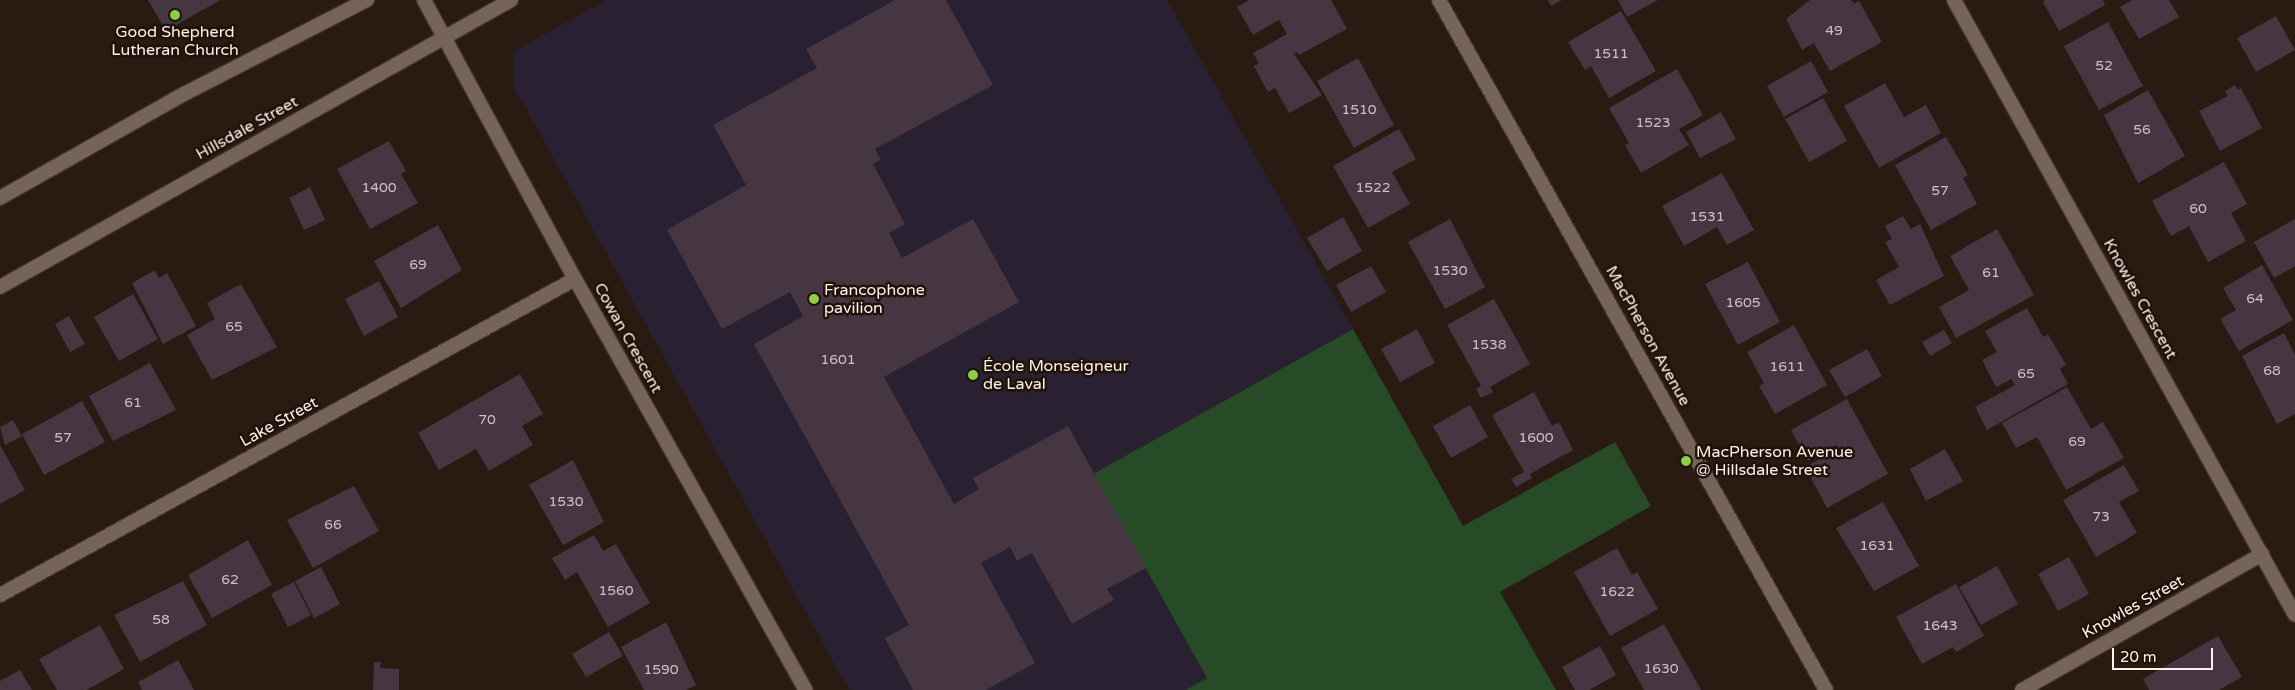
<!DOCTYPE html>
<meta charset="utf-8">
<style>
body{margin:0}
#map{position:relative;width:2295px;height:690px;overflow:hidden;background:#291b11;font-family:"Varela Round",sans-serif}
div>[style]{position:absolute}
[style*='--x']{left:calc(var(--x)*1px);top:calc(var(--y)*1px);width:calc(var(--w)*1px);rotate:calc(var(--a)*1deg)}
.education>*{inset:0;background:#292131}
.green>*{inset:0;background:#274b26}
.building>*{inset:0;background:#453641}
.roads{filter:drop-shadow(1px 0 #403430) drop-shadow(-1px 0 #403430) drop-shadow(0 1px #403430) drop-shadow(0 -1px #403430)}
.minor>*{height:14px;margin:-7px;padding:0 7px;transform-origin:7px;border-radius:7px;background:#766459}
.tertiary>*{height:14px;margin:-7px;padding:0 7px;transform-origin:7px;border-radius:7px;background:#766459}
.dots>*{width:14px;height:14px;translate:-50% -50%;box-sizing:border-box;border:2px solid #1f1208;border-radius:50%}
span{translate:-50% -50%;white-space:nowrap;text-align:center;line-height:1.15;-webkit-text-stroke:5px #1f1208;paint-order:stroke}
.number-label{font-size:14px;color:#cfc3c1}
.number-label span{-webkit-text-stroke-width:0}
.poi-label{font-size:16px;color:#fdf2ec}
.left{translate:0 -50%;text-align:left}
.street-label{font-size:16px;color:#fdf2ec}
.scale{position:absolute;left:2112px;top:648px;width:101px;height:22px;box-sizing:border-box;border:2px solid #fdf2ec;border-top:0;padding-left:6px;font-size:15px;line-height:18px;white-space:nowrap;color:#fdf2ec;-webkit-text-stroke:4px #1f1208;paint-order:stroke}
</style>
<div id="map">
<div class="education">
<i style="clip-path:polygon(606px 0,1167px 0,1353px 329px,1093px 474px,1207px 678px,1186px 690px,849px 690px,514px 87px,514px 51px)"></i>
</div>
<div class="green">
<i style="clip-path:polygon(1353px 329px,1463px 526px,1615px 442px,1651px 506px,1500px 592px,1556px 690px,1186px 690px,1207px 678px,1093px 474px)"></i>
</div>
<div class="building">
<i style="clip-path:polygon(148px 0,220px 0,166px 31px)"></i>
<i style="clip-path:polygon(895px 0,946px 0,993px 85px,875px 149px,881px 160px,873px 164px,905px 224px,889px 233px,902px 258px,973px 219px,1019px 302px,884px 377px,954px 504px,979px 489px,973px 478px,1068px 426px,1146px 568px,1107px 589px,1114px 600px,1072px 624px,1032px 553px,1017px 561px,1010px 547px,981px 563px,1035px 663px,986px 690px,913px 690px,885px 638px,909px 625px,754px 344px,803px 316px,790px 292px,722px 329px,667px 230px,746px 185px,713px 125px,817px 68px,806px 49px)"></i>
<i style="clip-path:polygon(1249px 0,1331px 0,1347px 29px,1299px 55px,1297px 52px,1294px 54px,1322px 95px,1289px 113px,1275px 88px,1268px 92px,1254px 66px,1259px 63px,1253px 53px,1287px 34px,1279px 20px,1253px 35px,1237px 7px)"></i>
<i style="clip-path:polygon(1548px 0,1562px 0,1551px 6px)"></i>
<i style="clip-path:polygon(1618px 0,1658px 0,1627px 17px)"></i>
<i style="clip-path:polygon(1810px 0,1851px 0,1854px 4px,1859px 1px,1882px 42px,1830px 71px,1814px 43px,1802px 50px,1786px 19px)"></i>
<i style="clip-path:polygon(2045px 0,2103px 0,2105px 5px,2059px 31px,2043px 2px)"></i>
<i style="clip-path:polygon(2132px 0,2169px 0,2179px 17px,2139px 39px,2120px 7px)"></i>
<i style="clip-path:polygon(1621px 11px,1656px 71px,1609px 98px,1591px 66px,1585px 70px,1568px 42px)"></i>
<i style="clip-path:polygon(2276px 16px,2295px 50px,2256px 72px,2237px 38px)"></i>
<i style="clip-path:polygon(2108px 22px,2143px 86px,2099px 110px,2064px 46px)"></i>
<i style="clip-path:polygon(1358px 58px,1394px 125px,1354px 148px,1317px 81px)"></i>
<i style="clip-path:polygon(1811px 61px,1828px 92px,1784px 117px,1767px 86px)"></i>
<i style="clip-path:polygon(1677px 69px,1703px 115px,1679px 129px,1689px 145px,1641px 173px,1625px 145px,1629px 143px,1609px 108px)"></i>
<i style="clip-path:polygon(1885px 83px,1904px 117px,1926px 105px,1941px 133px,1879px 168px,1844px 106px)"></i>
<i style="clip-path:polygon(2235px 85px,2238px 90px,2241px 88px,2262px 128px,2220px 151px,2199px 111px,2228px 96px,2225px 91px)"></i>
<i style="clip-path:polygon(2148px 90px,2185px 156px,2138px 183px,2104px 115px)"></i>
<i style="clip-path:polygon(1823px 98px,1847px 141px,1809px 162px,1785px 119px)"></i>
<i style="clip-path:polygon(1721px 112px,1736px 139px,1700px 158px,1686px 132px)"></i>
<i style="clip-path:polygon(1399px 129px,1416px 159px,1392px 172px,1410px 204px,1368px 228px,1333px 166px)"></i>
<i style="clip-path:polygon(1946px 137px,1968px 175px,1963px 178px,1977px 204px,1931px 230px,1895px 165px)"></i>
<i style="clip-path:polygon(389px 141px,406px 171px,401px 174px,418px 203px,370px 229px,337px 169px)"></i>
<i style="clip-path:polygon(2224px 162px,2247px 204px,2231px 213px,2246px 241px,2208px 262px,2189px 226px,2171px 236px,2152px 201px)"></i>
<i style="clip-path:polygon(1722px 173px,1754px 230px,1727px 245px,1717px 227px,1684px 246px,1662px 206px)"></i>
<i style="clip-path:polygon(310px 187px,325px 220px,304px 230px,289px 198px)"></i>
<i style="clip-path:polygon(1903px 216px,1911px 229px,1920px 224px,1944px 276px,1890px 305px,1876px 280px,1899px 267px,1885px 242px,1892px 239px,1885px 226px)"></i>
<i style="clip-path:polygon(1343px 217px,1362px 251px,1327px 271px,1307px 238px)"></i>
<i style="clip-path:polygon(1450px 219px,1485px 287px,1445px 309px,1408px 242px)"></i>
<i style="clip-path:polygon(2295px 219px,2295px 266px,2274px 278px,2254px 242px)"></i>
<i style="clip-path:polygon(438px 225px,462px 270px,401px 308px,374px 261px)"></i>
<i style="clip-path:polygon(1997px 229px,2034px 295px,1956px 338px,1939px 307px,1969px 290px,1950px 256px)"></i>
<i style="clip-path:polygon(1748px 262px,1780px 322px,1738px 345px,1705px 284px)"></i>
<i style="clip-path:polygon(2262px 265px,2293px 320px,2239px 351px,2220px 319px,2236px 310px,2223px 288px)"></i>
<i style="clip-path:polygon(1371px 266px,1386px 292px,1351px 312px,1336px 285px)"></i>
<i style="clip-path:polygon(155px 270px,159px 278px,167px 273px,196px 326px,163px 344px,132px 283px)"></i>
<i style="clip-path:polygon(379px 281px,398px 317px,364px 336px,345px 299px)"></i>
<i style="clip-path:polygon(241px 284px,277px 347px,212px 380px,187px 335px,215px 319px,207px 303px)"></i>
<i style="clip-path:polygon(133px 294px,158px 339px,119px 361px,94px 317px)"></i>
<i style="clip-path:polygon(1494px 299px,1530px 364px,1490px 387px,1493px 392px,1481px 398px,1476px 389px,1481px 386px,1447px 325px)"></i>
<i style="clip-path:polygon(2027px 308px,2043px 337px,2048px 334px,2066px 365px,2060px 369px,2068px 384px,1987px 430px,1975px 407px,2015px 385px,2011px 379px,1996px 387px,1982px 360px,1997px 352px,1985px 331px)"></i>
<i style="clip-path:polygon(69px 316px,85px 344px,70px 352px,55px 324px)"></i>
<i style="clip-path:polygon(1794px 325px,1827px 385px,1775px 414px,1759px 386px,1764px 383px,1747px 352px)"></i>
<i style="clip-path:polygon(1417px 329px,1435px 363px,1400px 382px,1381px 349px)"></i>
<i style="clip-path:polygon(1944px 330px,1952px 343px,1930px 356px,1922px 342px)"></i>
<i style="clip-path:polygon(2284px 333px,2295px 355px,2295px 414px,2277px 424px,2242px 356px)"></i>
<i style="clip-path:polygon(1867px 349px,1882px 376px,1845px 397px,1829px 370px)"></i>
<i style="clip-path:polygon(150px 363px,176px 410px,113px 441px,89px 396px)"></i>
<i style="clip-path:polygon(520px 374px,543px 414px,522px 426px,533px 445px,489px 471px,476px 449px,439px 470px,418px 433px)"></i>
<i style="clip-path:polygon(2067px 387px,2091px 429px,2103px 422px,2124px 458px,2066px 490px,2037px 437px,2016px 448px,2002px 423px)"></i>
<i style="clip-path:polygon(1534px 392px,1552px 426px,1559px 422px,1573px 450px,1530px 474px,1532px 478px,1516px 487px,1511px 479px,1524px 472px,1492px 415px)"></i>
<i style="clip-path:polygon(1847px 399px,1888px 474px,1827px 508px,1805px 467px,1838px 449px,1836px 445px,1808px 461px,1791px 430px)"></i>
<i style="clip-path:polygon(82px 401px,105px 442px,44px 475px,22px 434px)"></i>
<i style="clip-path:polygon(1470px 405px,1488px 437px,1451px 458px,1433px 426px)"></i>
<i style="clip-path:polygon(13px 420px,22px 436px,5px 445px,0 427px)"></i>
<i style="clip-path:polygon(0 445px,25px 490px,0 504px)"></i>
<i style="clip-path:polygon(1945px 449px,1963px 481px,1926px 501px,1910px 469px)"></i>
<i style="clip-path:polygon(573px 460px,604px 522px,563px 545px,529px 485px)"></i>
<i style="clip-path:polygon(2124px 465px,2139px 491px,2119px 502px,2137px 533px,2096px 557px,2063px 500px)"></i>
<i style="clip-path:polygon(354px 486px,379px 531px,313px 568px,287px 520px)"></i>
<i style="clip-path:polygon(1883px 502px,1919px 566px,1874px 591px,1836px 528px)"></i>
<i style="clip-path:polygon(594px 535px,603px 551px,616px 544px,650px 603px,608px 627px,577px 572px,565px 580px,552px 558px)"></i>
<i style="clip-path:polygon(248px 540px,272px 585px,212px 618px,188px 575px)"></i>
<i style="clip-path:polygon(1617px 548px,1632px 575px,1637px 572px,1658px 609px,1610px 636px,1574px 572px)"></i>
<i style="clip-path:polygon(2069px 557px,2089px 594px,2058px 611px,2038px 574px)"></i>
<i style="clip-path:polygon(1997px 566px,2018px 604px,1981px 625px,1959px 587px)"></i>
<i style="clip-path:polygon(321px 567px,340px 604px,314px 618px,295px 581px)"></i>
<i style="clip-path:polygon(183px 581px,207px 625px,140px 662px,114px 615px)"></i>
<i style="clip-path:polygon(294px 582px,311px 615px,288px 627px,271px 594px)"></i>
<i style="clip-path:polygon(1956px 584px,1984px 636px,1956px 652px,1953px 647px,1922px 664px,1896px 617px)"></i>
<i style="clip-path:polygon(666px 622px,696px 685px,686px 690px,644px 690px,621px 647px)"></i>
<i style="clip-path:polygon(1664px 624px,1701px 690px,1644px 690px,1621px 648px)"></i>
<i style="clip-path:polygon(100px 625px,124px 669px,87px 690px,57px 690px,39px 659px)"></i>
<i style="clip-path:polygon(609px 632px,623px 656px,586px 677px,572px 654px)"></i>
<i style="clip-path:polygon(2218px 636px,2242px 677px,2219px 690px,2149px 690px,2143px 679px)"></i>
<i style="clip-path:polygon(1600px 646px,1616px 675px,1589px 690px,1575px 690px,1562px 667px)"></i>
<i style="clip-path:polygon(178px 660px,194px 690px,142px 690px,138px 682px)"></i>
<i style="clip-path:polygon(374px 662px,381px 662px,380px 668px,399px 669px,399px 690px,373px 690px)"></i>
<i style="clip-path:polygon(20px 670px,32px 690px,0 690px,0 681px)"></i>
</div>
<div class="roads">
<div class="minor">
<i style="--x:424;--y:0;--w:317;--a:61.6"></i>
<i style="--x:575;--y:279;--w:471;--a:60.7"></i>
<i style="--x:1954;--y:0;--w:703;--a:60.99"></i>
<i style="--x:0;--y:595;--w:656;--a:-28.79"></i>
<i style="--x:2022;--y:690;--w:276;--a:-29.5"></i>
</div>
<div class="tertiary">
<i style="--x:1439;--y:0;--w:791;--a:60.71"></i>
<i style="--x:0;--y:198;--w:211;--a:-29.5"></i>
<i style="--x:184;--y:94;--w:206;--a:-27.2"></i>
<i style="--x:0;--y:287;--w:586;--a:-29.32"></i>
</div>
</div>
<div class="dots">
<i style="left:175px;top:15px;background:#8ece43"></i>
<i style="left:814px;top:299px;background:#8ece43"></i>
<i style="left:973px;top:375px;background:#8ece43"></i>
<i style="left:1686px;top:461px;background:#8ece43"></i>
</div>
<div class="number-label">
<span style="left:1834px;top:31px">49</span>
<span style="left:1611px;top:54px">1511</span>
<span style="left:2104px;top:66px">52</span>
<span style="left:1359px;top:110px">1510</span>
<span style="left:1653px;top:123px">1523</span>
<span style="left:2142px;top:130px">56</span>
<span style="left:379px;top:188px">1400</span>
<span style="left:1373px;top:188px">1522</span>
<span style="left:1940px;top:191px">57</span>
<span style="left:2198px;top:209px">60</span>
<span style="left:1707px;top:217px">1531</span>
<span style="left:418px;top:265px">69</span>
<span style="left:1450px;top:271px">1530</span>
<span style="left:1991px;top:273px">61</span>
<span style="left:2255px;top:299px">64</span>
<span style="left:1743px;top:303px">1605</span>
<span style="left:234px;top:327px">65</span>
<span style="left:1489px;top:345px">1538</span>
<span style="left:838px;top:360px">1601</span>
<span style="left:1787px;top:367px">1611</span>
<span style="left:2272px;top:371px">68</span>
<span style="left:2026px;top:374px">65</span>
<span style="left:133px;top:403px">61</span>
<span style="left:487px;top:420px">70</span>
<span style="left:63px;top:438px">57</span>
<span style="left:1536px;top:438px">1600</span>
<span style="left:2077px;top:442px">69</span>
<span style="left:566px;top:502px">1530</span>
<span style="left:2101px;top:517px">73</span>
<span style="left:333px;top:525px">66</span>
<span style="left:1877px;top:546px">1631</span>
<span style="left:230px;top:580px">62</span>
<span style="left:616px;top:591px">1560</span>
<span style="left:1617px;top:592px">1622</span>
<span style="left:161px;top:620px">58</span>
<span style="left:1940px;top:626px">1643</span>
<span style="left:1661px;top:669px">1630</span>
<span style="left:661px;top:670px">1590</span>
</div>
<div class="poi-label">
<span style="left:175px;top:41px">Good Shepherd<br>Lutheran Church</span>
<span class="left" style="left:824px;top:299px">Francophone<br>pavilion</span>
<span class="left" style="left:983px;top:375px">École Monseigneur<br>de Laval</span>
<span class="left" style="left:1696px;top:461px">MacPherson Avenue<br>@ Hillsdale Street</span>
</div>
<div class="street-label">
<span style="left:247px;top:128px;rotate:-29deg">Hillsdale Street</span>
<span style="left:2140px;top:299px;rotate:61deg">Knowles Crescent</span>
<span style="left:1648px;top:336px;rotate:61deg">MacPherson Avenue</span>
<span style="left:628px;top:338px;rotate:61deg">Cowan Crescent</span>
<span style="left:279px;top:422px;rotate:-29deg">Lake Street</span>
<span style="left:2133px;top:607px;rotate:-29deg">Knowles Street</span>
</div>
<div class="scale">20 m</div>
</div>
